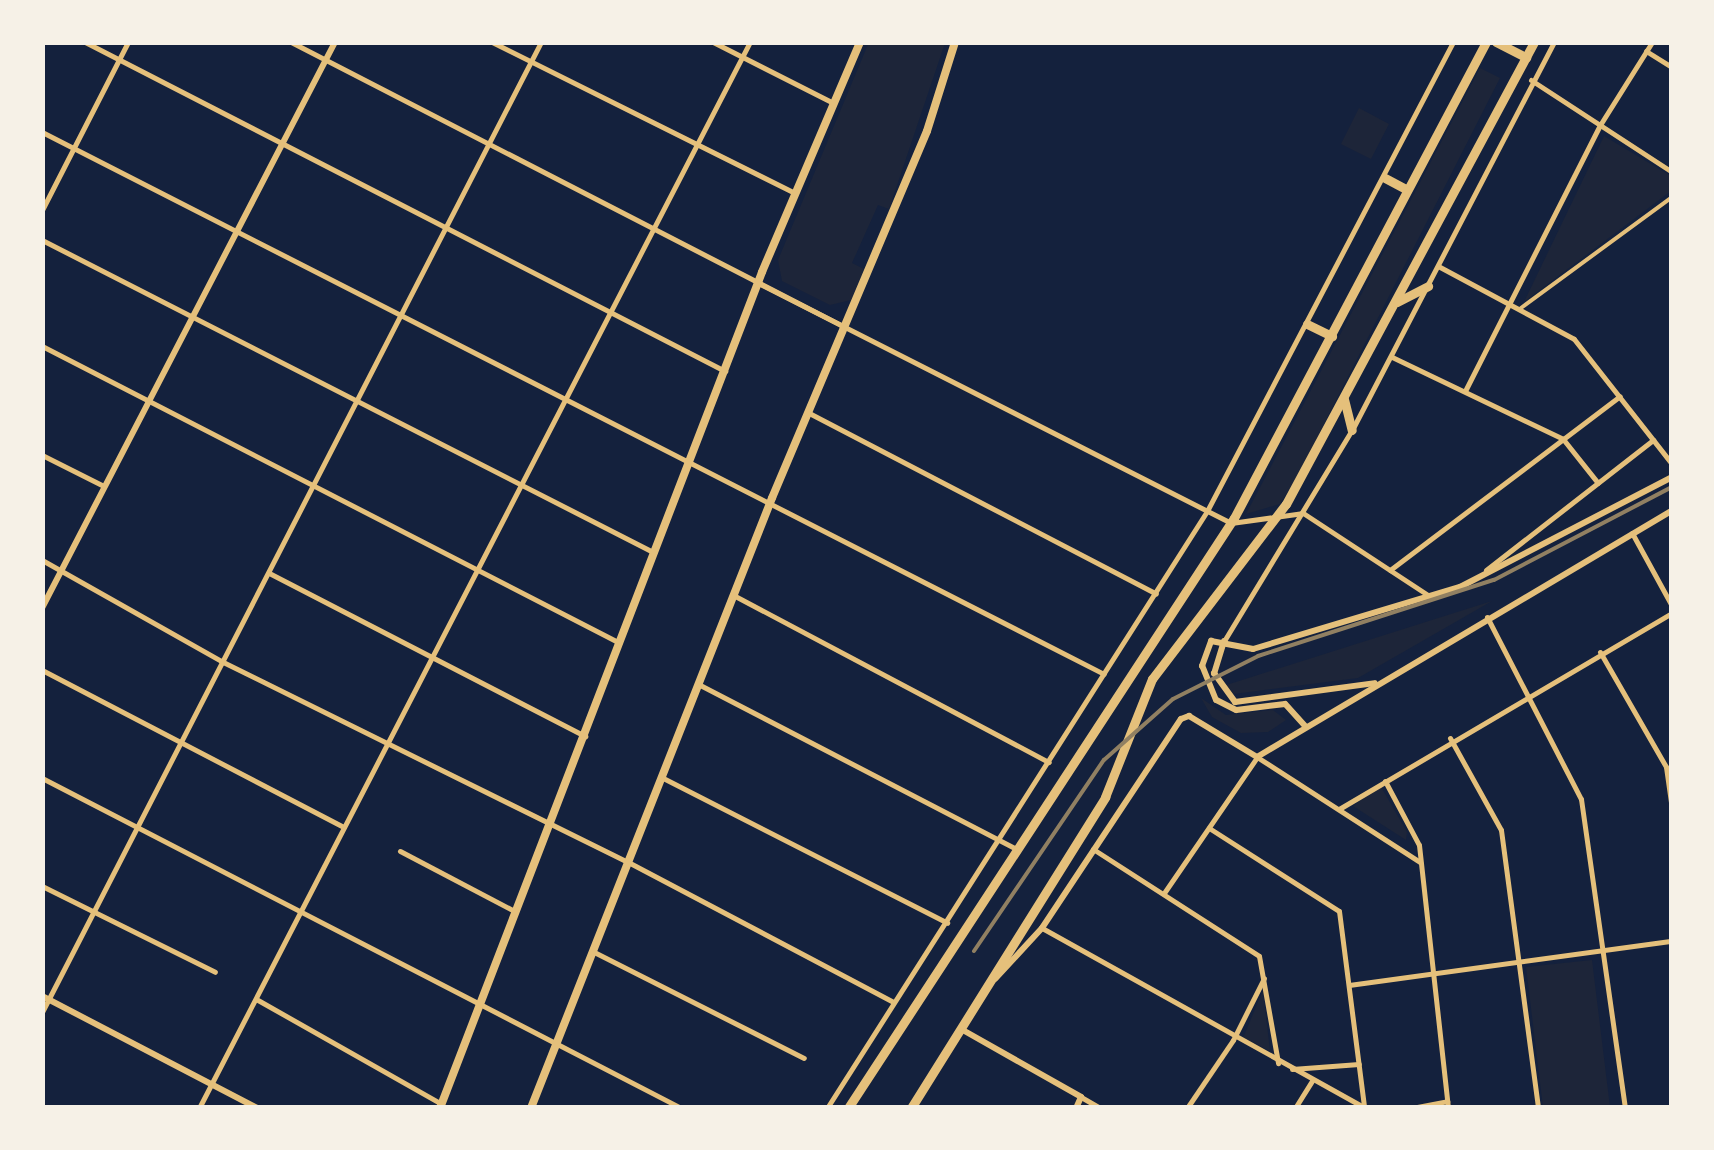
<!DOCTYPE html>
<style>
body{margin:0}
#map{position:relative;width:1714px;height:1150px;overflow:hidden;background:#14213d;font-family:"Fira Sans",sans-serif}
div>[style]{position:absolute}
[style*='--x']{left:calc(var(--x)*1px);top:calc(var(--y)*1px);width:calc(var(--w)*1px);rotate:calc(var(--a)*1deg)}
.green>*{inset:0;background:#1d2539}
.pedestrian>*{height:4px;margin:-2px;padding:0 2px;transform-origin:2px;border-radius:2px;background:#e5c07b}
.minor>*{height:5px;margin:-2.5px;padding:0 2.5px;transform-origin:2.5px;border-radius:2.5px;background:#e5c07b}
.tertiary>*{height:6px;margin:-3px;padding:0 3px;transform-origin:3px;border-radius:3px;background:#e5c07b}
.secondary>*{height:8px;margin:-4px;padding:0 4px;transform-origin:4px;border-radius:4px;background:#e5c07b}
.primary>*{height:9px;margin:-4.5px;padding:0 4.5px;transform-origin:4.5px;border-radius:4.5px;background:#e5c07b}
.rail>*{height:4px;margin:-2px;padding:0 2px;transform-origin:2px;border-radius:2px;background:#918062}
span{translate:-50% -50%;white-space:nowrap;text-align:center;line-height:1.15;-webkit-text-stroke:8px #f6f1e7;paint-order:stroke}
.frame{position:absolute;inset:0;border:45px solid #f6f1e7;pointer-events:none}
</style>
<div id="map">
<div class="green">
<i style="clip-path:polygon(869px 42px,945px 43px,889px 209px,878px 205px,852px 263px,864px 269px,851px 300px,830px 305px,782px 281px,778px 260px)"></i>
<i style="clip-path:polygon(1480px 68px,1500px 78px,1297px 477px,1280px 504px,1246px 514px)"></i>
<i style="clip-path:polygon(1359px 108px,1389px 124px,1371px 159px,1341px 144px)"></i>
<i style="clip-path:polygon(1604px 136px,1671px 176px,1671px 191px,1524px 302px)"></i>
<i style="clip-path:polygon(1492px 601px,1358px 678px,1234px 694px,1220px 687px)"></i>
<i style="clip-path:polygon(1201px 698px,1226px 715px,1273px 710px,1286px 720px,1268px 732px,1241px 733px,1212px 717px)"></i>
<i style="clip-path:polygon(1380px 785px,1407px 832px,1406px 840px,1353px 806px)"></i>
<i style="clip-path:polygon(1592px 960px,1610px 1107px,1543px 1107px,1526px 967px)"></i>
<i style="clip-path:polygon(1263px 990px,1270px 1051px,1243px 1038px)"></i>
</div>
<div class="pedestrian">
<i style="--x:1521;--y:308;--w:187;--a:-36.3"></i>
</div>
<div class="minor">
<i style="--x:85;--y:42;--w:720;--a:27.21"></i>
<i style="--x:291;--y:42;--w:621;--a:27.23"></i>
<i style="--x:492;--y:42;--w:339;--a:26.5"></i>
<i style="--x:713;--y:42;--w:135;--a:26.9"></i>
<i style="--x:1646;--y:51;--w:31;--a:32"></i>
<i style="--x:1531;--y:80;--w:168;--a:33.1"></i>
<i style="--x:42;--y:132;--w:1192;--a:27.04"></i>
<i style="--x:42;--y:210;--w:189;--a:-62.9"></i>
<i style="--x:42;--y:240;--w:686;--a:27.05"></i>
<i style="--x:1438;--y:266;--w:154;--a:28.2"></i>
<i style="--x:1574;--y:339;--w:159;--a:51.9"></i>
<i style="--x:758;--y:283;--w:530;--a:26.9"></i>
<i style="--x:1231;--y:523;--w:73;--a:-7.9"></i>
<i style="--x:1303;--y:513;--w:153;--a:33.3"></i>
<i style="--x:42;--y:346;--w:648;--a:27.2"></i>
<i style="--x:1392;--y:357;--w:190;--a:25.6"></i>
<i style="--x:1563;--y:439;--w:56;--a:51.5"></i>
<i style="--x:1465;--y:391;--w:298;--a:-63.1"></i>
<i style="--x:1600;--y:125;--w:98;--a:-57.9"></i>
<i style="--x:809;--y:413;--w:391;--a:27.5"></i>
<i style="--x:42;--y:455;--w:69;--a:26.6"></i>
<i style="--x:1632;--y:533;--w:83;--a:61.3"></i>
<i style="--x:42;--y:560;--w:208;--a:29.4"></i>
<i style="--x:223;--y:662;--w:452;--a:26.3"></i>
<i style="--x:628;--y:862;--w:300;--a:27.8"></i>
<i style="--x:1390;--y:570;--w:288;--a:-37.1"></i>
<i style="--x:1486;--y:570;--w:212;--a:-37.9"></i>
<i style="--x:269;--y:573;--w:356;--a:27.3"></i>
<i style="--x:735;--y:596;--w:355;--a:27.9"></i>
<i style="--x:1487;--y:617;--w:205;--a:62.7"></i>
<i style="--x:1581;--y:799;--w:312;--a:81.9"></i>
<i style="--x:1224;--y:641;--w:247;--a:-58.8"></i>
<i style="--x:1352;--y:430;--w:437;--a:-62.5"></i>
<i style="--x:1600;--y:652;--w:133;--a:60.1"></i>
<i style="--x:1666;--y:767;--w:42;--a:81.9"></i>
<i style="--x:42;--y:670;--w:340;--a:27.5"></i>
<i style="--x:700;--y:685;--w:357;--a:27.4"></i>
<i style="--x:1450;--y:738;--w:105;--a:61"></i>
<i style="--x:1501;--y:830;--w:280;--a:82.4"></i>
<i style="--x:42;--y:778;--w:719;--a:27.31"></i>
<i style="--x:663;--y:778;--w:319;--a:27"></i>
<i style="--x:1385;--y:781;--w:72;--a:62"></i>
<i style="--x:1419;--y:845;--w:265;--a:83.7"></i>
<i style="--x:1339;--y:809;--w:386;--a:-30.5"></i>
<i style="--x:1209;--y:828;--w:154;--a:32.6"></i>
<i style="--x:1339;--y:911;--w:198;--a:82.7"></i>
<i style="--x:1093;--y:849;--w:197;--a:32.8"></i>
<i style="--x:1259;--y:956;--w:109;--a:79.9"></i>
<i style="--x:400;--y:851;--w:131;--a:27.7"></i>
<i style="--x:42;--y:886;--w:193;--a:26.4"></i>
<i style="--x:1164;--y:893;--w:165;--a:-55.6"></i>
<i style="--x:1257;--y:757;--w:194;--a:32.8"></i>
<i style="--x:1042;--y:928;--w:370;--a:29.1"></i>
<i style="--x:594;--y:952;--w:235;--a:26.8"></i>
<i style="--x:1349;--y:985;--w:326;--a:-7.8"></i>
<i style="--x:256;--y:999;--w:211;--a:29.5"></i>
<i style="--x:42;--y:1012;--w:1091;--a:-62.78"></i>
<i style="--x:1292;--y:1069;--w:67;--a:-4.3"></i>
<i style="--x:1081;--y:1097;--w:22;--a:30"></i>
<i style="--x:199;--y:1108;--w:1200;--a:-62.67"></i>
<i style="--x:827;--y:1108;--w:708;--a:-57.52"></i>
<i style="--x:1207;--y:511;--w:530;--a:-62.32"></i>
<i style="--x:1187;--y:1108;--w:82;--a:-55.9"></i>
<i style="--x:1233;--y:1040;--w:69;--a:-63.4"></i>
<i style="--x:1295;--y:1108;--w:32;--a:-58"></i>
<i style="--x:1412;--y:1108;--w:36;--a:-11"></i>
</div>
<div class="tertiary">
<i style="--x:42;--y:608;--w:637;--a:-62.63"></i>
<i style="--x:1224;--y:641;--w:34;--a:107"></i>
<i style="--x:1214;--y:673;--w:36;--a:54"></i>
<i style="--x:1235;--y:702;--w:141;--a:-7.7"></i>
<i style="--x:1306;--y:727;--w:31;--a:-132"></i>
<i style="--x:1285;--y:704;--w:49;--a:173"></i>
<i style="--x:1236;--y:710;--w:22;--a:-153"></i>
<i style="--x:1216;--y:700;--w:37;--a:-112"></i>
<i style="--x:1202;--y:666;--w:27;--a:-70"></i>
<i style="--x:1211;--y:641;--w:43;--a:10.8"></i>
<i style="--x:1253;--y:649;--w:216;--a:-16.7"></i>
<i style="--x:1460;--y:587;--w:239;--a:-27.4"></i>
<i style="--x:995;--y:979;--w:69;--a:-47.3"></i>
<i style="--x:1042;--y:928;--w:251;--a:-56.4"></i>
<i style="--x:1181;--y:719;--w:9;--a:-21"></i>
<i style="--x:1189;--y:716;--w:79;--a:31.1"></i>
<i style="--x:1257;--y:757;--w:482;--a:-30.7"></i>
<i style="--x:42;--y:996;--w:242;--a:27.5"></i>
<i style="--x:961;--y:1029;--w:138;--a:29.5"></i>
<i style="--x:1081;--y:1097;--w:12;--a:114"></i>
</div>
<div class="secondary">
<i style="--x:440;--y:1108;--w:896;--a:-68.93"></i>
<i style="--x:762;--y:272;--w:250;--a:-66.9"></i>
<i style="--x:531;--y:1108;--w:656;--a:-68.44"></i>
<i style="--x:772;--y:498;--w:398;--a:-67.1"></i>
<i style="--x:927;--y:131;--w:93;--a:-72.5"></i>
</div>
<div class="primary">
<i style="--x:1496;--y:42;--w:34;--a:27"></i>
<i style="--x:1385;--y:178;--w:24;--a:28"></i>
<i style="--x:1397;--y:302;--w:35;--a:-27"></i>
<i style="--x:1307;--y:324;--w:28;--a:26"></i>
<i style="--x:1344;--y:399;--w:32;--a:76"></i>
<i style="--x:848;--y:1108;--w:705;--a:-56.81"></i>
<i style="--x:1234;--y:518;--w:539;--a:-62.1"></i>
<i style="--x:911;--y:1108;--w:367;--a:-58"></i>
<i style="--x:1105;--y:797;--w:127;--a:-68.3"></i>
<i style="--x:1152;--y:679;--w:220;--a:-52.6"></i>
<i style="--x:1286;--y:504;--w:524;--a:-61.77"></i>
</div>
<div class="rail">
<i style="--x:974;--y:951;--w:231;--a:-55.8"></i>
<i style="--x:1104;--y:760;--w:92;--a:-41.5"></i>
<i style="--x:1173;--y:699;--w:95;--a:-26.8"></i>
<i style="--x:1258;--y:656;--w:248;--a:-17.9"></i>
<i style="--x:1494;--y:580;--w:201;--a:-27.6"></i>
</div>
<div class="frame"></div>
</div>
